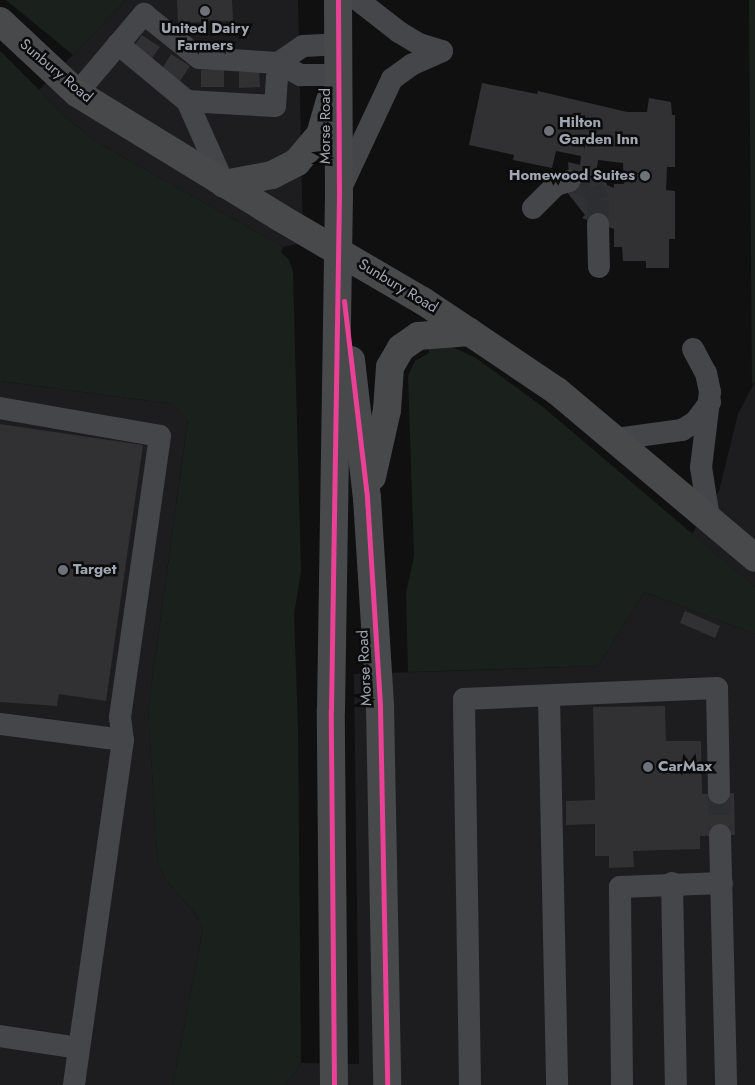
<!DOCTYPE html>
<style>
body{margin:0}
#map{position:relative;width:755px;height:1085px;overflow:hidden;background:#101011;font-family:Jost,sans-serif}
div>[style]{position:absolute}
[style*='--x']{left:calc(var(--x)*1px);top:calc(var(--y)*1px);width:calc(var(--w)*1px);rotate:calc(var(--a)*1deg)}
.built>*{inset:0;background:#1d1d1f}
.green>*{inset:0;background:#1a201b}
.building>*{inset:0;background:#313133}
.minor-tunnel>*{height:22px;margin-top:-11px;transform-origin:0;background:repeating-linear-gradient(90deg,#2d2e31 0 22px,transparent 0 33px)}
.minor>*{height:22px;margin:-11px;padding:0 11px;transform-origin:11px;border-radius:11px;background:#454649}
.major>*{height:28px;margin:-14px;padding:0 14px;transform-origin:14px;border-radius:14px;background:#47494b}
.cycleway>*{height:5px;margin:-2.5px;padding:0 2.5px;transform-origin:2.5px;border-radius:2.5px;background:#ea4096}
.dots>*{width:14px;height:14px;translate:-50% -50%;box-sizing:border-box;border:2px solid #0b0b0c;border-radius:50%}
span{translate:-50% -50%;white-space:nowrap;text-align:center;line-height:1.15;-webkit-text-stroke:5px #0b0b0c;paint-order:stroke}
.poi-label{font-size:15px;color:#a1a7b2;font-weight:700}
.left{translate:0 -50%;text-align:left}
.right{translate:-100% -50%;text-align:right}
.street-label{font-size:15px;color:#a1a7b2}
</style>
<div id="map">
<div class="built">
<i style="clip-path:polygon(126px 0,298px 0,303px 243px,283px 247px,100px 144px,69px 120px,39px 90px)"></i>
<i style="clip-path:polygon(0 381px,173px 404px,188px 418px,148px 710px,158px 864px,165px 879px,196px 914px,203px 930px,173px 1085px,0 1085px)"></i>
<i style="clip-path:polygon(755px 381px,755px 587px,692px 534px,719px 491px,738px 414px)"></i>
<i style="clip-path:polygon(644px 592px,755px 634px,755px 1085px,286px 1085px,301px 1063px,359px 1064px,354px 674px,598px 666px)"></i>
</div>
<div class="green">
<i style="clip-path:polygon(6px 0,126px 0,73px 55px)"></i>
<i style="clip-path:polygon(749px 0,755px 0,755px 381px,752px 384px)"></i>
<i style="clip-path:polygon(0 51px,69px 120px,100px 144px,283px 247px,281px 252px,289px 260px,293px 272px,301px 572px,294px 614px,298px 727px,301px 1063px,286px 1085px,173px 1085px,203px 930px,196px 914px,165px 879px,158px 864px,148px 710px,188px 419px,173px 404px,0 381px)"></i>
<i style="clip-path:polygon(444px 343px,476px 358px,543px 407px,755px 587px,755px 634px,644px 592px,598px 666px,408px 672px,406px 593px,414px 556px,408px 376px,415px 361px,429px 353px,429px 349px)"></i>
</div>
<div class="building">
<i style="clip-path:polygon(177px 0,232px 0,233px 21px,178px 23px)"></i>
<i style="clip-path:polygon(142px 35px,160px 47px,150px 61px,132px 49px)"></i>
<i style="clip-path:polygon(171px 54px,190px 66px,180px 81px,162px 69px)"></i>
<i style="clip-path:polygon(259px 69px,260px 87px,239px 88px,239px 70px)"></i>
<i style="clip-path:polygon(201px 70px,224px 70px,224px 87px,201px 87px)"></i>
<i style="clip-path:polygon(evenodd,482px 83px,537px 94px,538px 91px,627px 112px,647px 112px,649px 98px,671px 102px,672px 115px,675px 115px,675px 167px,667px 167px,666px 190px,675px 191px,675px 239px,669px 239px,669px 268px,646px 268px,646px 261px,623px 261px,622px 247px,614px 247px,614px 229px,582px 218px,585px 215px,567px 192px,570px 191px,568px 162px,580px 165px,581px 156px,556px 151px,552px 168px,513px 160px,514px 155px,469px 145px,482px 83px,598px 160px,623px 163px,624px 184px,614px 184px,614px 188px,607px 185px,602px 170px,597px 168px,598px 160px)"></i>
<i style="clip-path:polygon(0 424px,143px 445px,106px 701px,59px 694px,57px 706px,0 702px)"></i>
<i style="clip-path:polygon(685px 611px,720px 626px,715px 638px,680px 623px)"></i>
<i style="clip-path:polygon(665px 706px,666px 741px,701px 741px,702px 794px,734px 793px,735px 835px,700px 836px,700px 849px,633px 851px,634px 867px,609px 868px,609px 856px,595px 856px,595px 824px,566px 825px,566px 801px,595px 800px,593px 707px)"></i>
</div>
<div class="minor-tunnel">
<i style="--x:569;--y:181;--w:24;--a:15"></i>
<i style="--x:592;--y:187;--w:14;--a:65"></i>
<i style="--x:598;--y:200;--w:24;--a:90"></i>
<i style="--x:719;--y:793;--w:42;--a:88.6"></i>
</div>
<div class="minor">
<i style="--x:358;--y:0;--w:52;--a:38"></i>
<i style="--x:399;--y:32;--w:23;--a:31"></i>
<i style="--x:419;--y:44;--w:24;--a:17"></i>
<i style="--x:118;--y:44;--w:89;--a:39.6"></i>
<i style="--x:278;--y:63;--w:30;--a:-34"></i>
<i style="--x:303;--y:46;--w:34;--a:-3"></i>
<i style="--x:77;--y:93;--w:104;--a:-49.7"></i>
<i style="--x:144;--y:14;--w:70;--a:38.7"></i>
<i style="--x:199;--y:58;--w:79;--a:3.6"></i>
<i style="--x:278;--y:63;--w:26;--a:28"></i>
<i style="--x:301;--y:75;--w:37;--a:0"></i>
<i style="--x:224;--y:184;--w:91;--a:-114"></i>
<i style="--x:187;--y:101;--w:88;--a:3.3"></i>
<i style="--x:275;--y:106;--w:43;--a:-86"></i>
<i style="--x:339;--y:192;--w:125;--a:-64.9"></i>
<i style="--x:392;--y:79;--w:24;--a:-36"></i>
<i style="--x:411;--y:65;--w:34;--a:-24"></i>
<i style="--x:533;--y:208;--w:33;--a:-45"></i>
<i style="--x:556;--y:185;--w:14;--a:-17"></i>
<i style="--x:598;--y:224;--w:43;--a:88.7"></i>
<i style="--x:693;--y:349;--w:27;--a:62"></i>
<i style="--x:706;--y:373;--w:19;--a:78"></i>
<i style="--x:710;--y:392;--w:76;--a:96.8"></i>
<i style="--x:701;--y:467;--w:52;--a:81.1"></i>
<i style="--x:0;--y:408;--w:162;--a:9.9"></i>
<i style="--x:160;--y:436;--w:284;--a:98.1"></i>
<i style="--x:120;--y:717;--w:23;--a:83"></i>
<i style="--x:123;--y:740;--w:348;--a:98.1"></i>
<i style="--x:616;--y:439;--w:67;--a:-7.8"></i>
<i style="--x:682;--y:430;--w:15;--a:-32"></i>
<i style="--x:695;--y:422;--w:25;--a:-53"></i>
<i style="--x:549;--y:697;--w:388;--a:88.8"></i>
<i style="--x:0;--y:724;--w:124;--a:7.4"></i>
<i style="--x:720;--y:835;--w:250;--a:88.6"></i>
<i style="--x:672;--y:883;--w:202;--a:88.9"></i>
<i style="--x:0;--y:1036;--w:79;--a:8.7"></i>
<i style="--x:470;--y:1085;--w:386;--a:-90.9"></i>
<i style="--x:464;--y:699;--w:253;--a:-2.5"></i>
<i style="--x:717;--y:688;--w:105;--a:88.9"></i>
<i style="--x:622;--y:1085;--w:198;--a:-90.6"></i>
<i style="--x:620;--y:887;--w:102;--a:-2.2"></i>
</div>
<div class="major">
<i style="--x:0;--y:21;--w:105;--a:43.1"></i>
<i style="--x:77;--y:93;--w:237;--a:31.5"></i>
<i style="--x:279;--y:217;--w:167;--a:30.3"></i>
<i style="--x:423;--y:301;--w:161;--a:33.9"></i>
<i style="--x:557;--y:391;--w:259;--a:40.1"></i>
<i style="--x:224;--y:184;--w:49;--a:-10.6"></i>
<i style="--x:272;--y:175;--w:28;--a:-27"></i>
<i style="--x:297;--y:162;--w:35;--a:-50"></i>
<i style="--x:320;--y:135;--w:36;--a:-74"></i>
<i style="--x:351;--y:360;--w:139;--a:83.4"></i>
<i style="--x:367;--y:498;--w:209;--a:86.4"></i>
<i style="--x:380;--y:707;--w:378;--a:88.9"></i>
<i style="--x:372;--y:477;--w:69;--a:-77.4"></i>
<i style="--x:387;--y:410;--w:43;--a:-86"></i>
<i style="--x:390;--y:367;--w:22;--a:-60"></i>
<i style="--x:401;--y:348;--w:21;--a:-35"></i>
<i style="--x:418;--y:336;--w:52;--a:-4.4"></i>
<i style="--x:334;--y:1085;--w:375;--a:-90.5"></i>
<i style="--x:331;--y:710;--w:517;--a:-89.11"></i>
<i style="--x:339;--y:193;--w:193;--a:-90.3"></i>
</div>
<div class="cycleway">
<i style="--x:344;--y:301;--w:198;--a:83.3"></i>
<i style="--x:367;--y:498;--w:209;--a:86.4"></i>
<i style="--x:380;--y:707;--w:378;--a:88.9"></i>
<i style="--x:334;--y:1085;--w:375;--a:-90.5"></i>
<i style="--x:331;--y:710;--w:517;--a:-89.11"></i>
<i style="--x:339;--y:193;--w:193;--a:-90.3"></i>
</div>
<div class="dots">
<i style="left:205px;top:11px;background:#6e727a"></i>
<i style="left:549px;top:131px;background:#6e727a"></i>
<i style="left:645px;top:176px;background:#6e727a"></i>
<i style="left:63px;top:570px;background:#6e727a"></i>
<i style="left:648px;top:767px;background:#6e727a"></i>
</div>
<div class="poi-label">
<span style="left:205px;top:37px">United Dairy<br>Farmers</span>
<span class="left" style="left:559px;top:131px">Hilton<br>Garden Inn</span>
<span class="right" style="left:635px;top:176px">Homewood Suites</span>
<span class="left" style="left:73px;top:570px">Target</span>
<span class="left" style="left:658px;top:767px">CarMax</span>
</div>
<div class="street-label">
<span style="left:56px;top:71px;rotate:40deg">Sunbury Road</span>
<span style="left:326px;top:126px;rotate:-90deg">Morse Road</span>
<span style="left:398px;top:286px;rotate:31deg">Sunbury Road</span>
<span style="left:365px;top:668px;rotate:-93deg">Morse Road</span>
</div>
</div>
